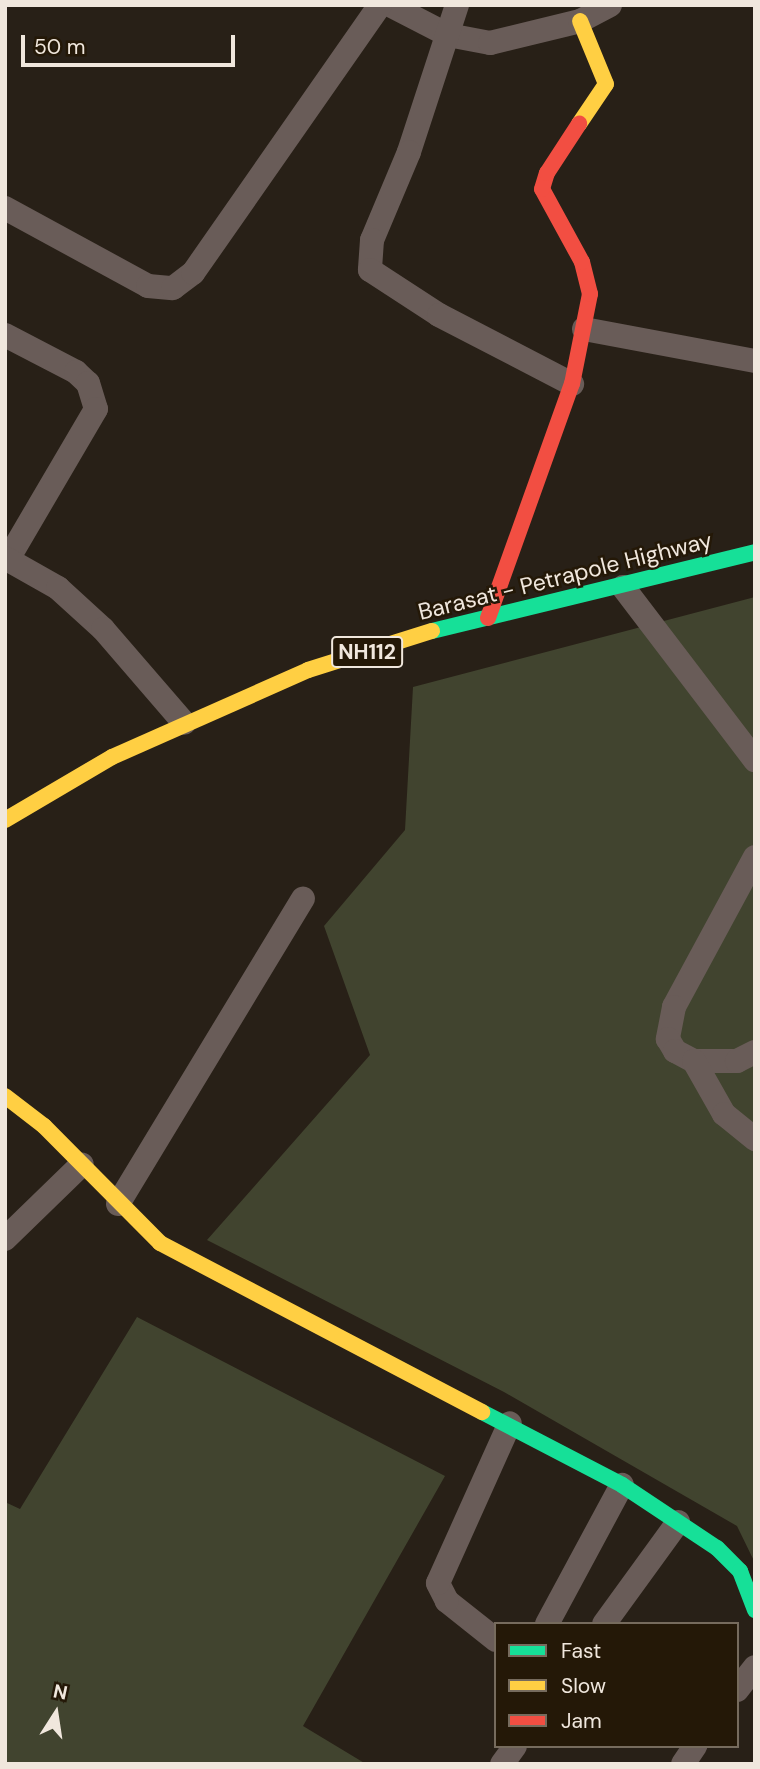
<!DOCTYPE html>
<style>
body{margin:0}
#map{position:relative;width:760px;height:1769px;overflow:hidden;background:#282017;font-family:"DM Sans",sans-serif}
div>[style]{position:absolute}
[style*='--x']{left:calc(var(--x)*1px);top:calc(var(--y)*1px);width:calc(var(--w)*1px);rotate:calc(var(--a)*1deg)}
.green>*{inset:0;background:#41442f}
.street>*{height:24px;margin:-12px;padding:0 12px;transform-origin:12px;border-radius:12px;background:#695c58}
.fast>*{height:16px;margin:-8px;padding:0 8px;transform-origin:8px;border-radius:8px;background:#16e098}
.slow>*{height:16px;margin:-8px;padding:0 8px;transform-origin:8px;border-radius:8px;background:#ffcf43}
.jam>*{height:16px;margin:-8px;padding:0 8px;transform-origin:8px;border-radius:8px;background:#f24e42}
span{translate:-50% -50%;white-space:nowrap;text-align:center;line-height:1.15;-webkit-text-stroke:5px #241807;paint-order:stroke}
.shield-label span{padding:2px 5px;background:#241807;border:2px solid;border-radius:5px;-webkit-text-stroke-width:0}
.shield-label{font-size:21px;color:#f0e7dd;font-weight:700}
.street-label{font-size:23px;color:#f0e7dd}
.frame{position:absolute;inset:0;border:7px solid #f0e7dd;pointer-events:none}
.legend{position:absolute;left:494px;top:1622px;width:245px;height:126px;box-sizing:border-box;background:#241807;border:2px solid #766b5d;margin:0;padding:9px 12px;list-style:none;font-size:21px;color:#f0e7dd}
.legend li{display:flex;align-items:center;gap:14px;height:35px}
.legend b{width:35px;border:2px solid #766b5d}
.north{position:absolute;left:21px;top:1678px;width:70px;height:70px;-webkit-text-stroke:5px #241807;paint-order:stroke;rotate:12deg;font-size:19px;font-weight:700;line-height:28px;text-align:center;color:#f0e7dd}
.north::after{content:'';display:block;margin:auto;width:24px;height:32px;background:#f0e7dd;clip-path:polygon(50% 0,100% 100%,50% 72%,0 100%)}
.scale{position:absolute;left:21px;top:35px;width:214px;height:32px;box-sizing:border-box;border:4px solid #f0e7dd;border-top:0;padding-left:9px;font-size:21px;line-height:24px;white-space:nowrap;color:#f0e7dd;-webkit-text-stroke:5px #241807;paint-order:stroke}
</style>
<div id="map">
<div class="green">
<i style="clip-path:polygon(755px 597px,755px 1563px,737px 1526px,504px 1392px,207px 1240px,370px 1055px,324px 926px,405px 830px,413px 687px)"></i>
<i style="clip-path:polygon(137px 1317px,445px 1476px,303px 1726px,366px 1764px,5px 1764px,5px 1502px,20px 1509px)"></i>
</div>
<div class="street">
<i style="--x:390;--y:5;--w:65;--a:27.3"></i>
<i style="--x:448;--y:35;--w:43;--a:10.8"></i>
<i style="--x:490;--y:43;--w:93;--a:-13.7"></i>
<i style="--x:580;--y:21;--w:34;--a:-28"></i>
<i style="--x:457;--y:5;--w:155;--a:108.1"></i>
<i style="--x:409;--y:152;--w:95;--a:112.8"></i>
<i style="--x:372;--y:240;--w:30;--a:94"></i>
<i style="--x:370;--y:270;--w:82;--a:33.1"></i>
<i style="--x:439;--y:315;--w:150;--a:27.4"></i>
<i style="--x:5;--y:208;--w:163;--a:28.6"></i>
<i style="--x:148;--y:286;--w:25;--a:5"></i>
<i style="--x:173;--y:288;--w:25;--a:-37"></i>
<i style="--x:193;--y:273;--w:327;--a:-55.1"></i>
<i style="--x:584;--y:329;--w:174;--a:10.6"></i>
<i style="--x:5;--y:335;--w:80;--a:27.5"></i>
<i style="--x:76;--y:372;--w:16;--a:43"></i>
<i style="--x:88;--y:383;--w:27;--a:73"></i>
<i style="--x:96;--y:409;--w:174;--a:120.4"></i>
<i style="--x:5;--y:558;--w:61;--a:29.5"></i>
<i style="--x:58;--y:588;--w:61;--a:42.3"></i>
<i style="--x:103;--y:629;--w:124;--a:49.2"></i>
<i style="--x:623;--y:587;--w:218;--a:52.7"></i>
<i style="--x:755;--y:857;--w:170;--a:118.4"></i>
<i style="--x:674;--y:1007;--w:33;--a:101"></i>
<i style="--x:668;--y:1039;--w:14;--a:60"></i>
<i style="--x:675;--y:1051;--w:21;--a:28"></i>
<i style="--x:694;--y:1061;--w:43;--a:0"></i>
<i style="--x:737;--y:1061;--w:20;--a:-27"></i>
<i style="--x:694;--y:1061;--w:61;--a:60.5"></i>
<i style="--x:724;--y:1114;--w:40;--a:39"></i>
<i style="--x:118;--y:1204;--w:357;--a:-58.8"></i>
<i style="--x:5;--y:1239;--w:107;--a:-44.2"></i>
<i style="--x:547;--y:1624;--w:158;--a:-61.7"></i>
<i style="--x:604;--y:1624;--w:126;--a:-54"></i>
<i style="--x:496;--y:1640;--w:63;--a:-141.5"></i>
<i style="--x:447;--y:1601;--w:20;--a:-117"></i>
<i style="--x:438;--y:1583;--w:175;--a:-65.8"></i>
<i style="--x:737;--y:1690;--w:29;--a:-52"></i>
<i style="--x:502;--y:1764;--w:22;--a:-54"></i>
<i style="--x:683;--y:1764;--w:22;--a:-56"></i>
</div>
<div class="fast">
<i style="--x:432;--y:631;--w:333;--a:-13.7"></i>
<i style="--x:482;--y:1412;--w:158;--a:27.5"></i>
<i style="--x:622;--y:1485;--w:114;--a:33.6"></i>
<i style="--x:717;--y:1548;--w:33;--a:45"></i>
<i style="--x:740;--y:1571;--w:42;--a:69"></i>
</div>
<div class="slow">
<i style="--x:579;--y:124;--w:48;--a:-56"></i>
<i style="--x:606;--y:84;--w:68;--a:-112.4"></i>
<i style="--x:5;--y:820;--w:124;--a:-30.5"></i>
<i style="--x:112;--y:757;--w:214;--a:-23.9"></i>
<i style="--x:308;--y:670;--w:130;--a:-17.5"></i>
<i style="--x:5;--y:1096;--w:49;--a:37.6"></i>
<i style="--x:44;--y:1126;--w:165;--a:45.2"></i>
<i style="--x:160;--y:1243;--w:364;--a:27.7"></i>
</div>
<div class="jam">
<i style="--x:488;--y:618;--w:249;--a:-70.3"></i>
<i style="--x:572;--y:384;--w:92;--a:-78.7"></i>
<i style="--x:590;--y:294;--w:33;--a:-104"></i>
<i style="--x:582;--y:262;--w:83;--a:-118.7"></i>
<i style="--x:542;--y:189;--w:17;--a:-73"></i>
<i style="--x:547;--y:173;--w:59;--a:-56.9"></i>
</div>
<div class="shield-label">
<span style="left:367px;top:652px">NH112</span>
</div>
<div class="street-label">
<span style="left:565px;top:576px;rotate:-14deg">Barasat - Petrapole Highway</span>
</div>
<div class="frame"></div>
<ul class="legend">
<li><b style="height:9px;background:#16e098"></b>Fast</li>
<li><b style="height:9px;background:#ffcf43"></b>Slow</li>
<li><b style="height:9px;background:#f24e42"></b>Jam</li>
</ul>
<div class="north">N</div>
<div class="scale">50 m</div>
</div>
